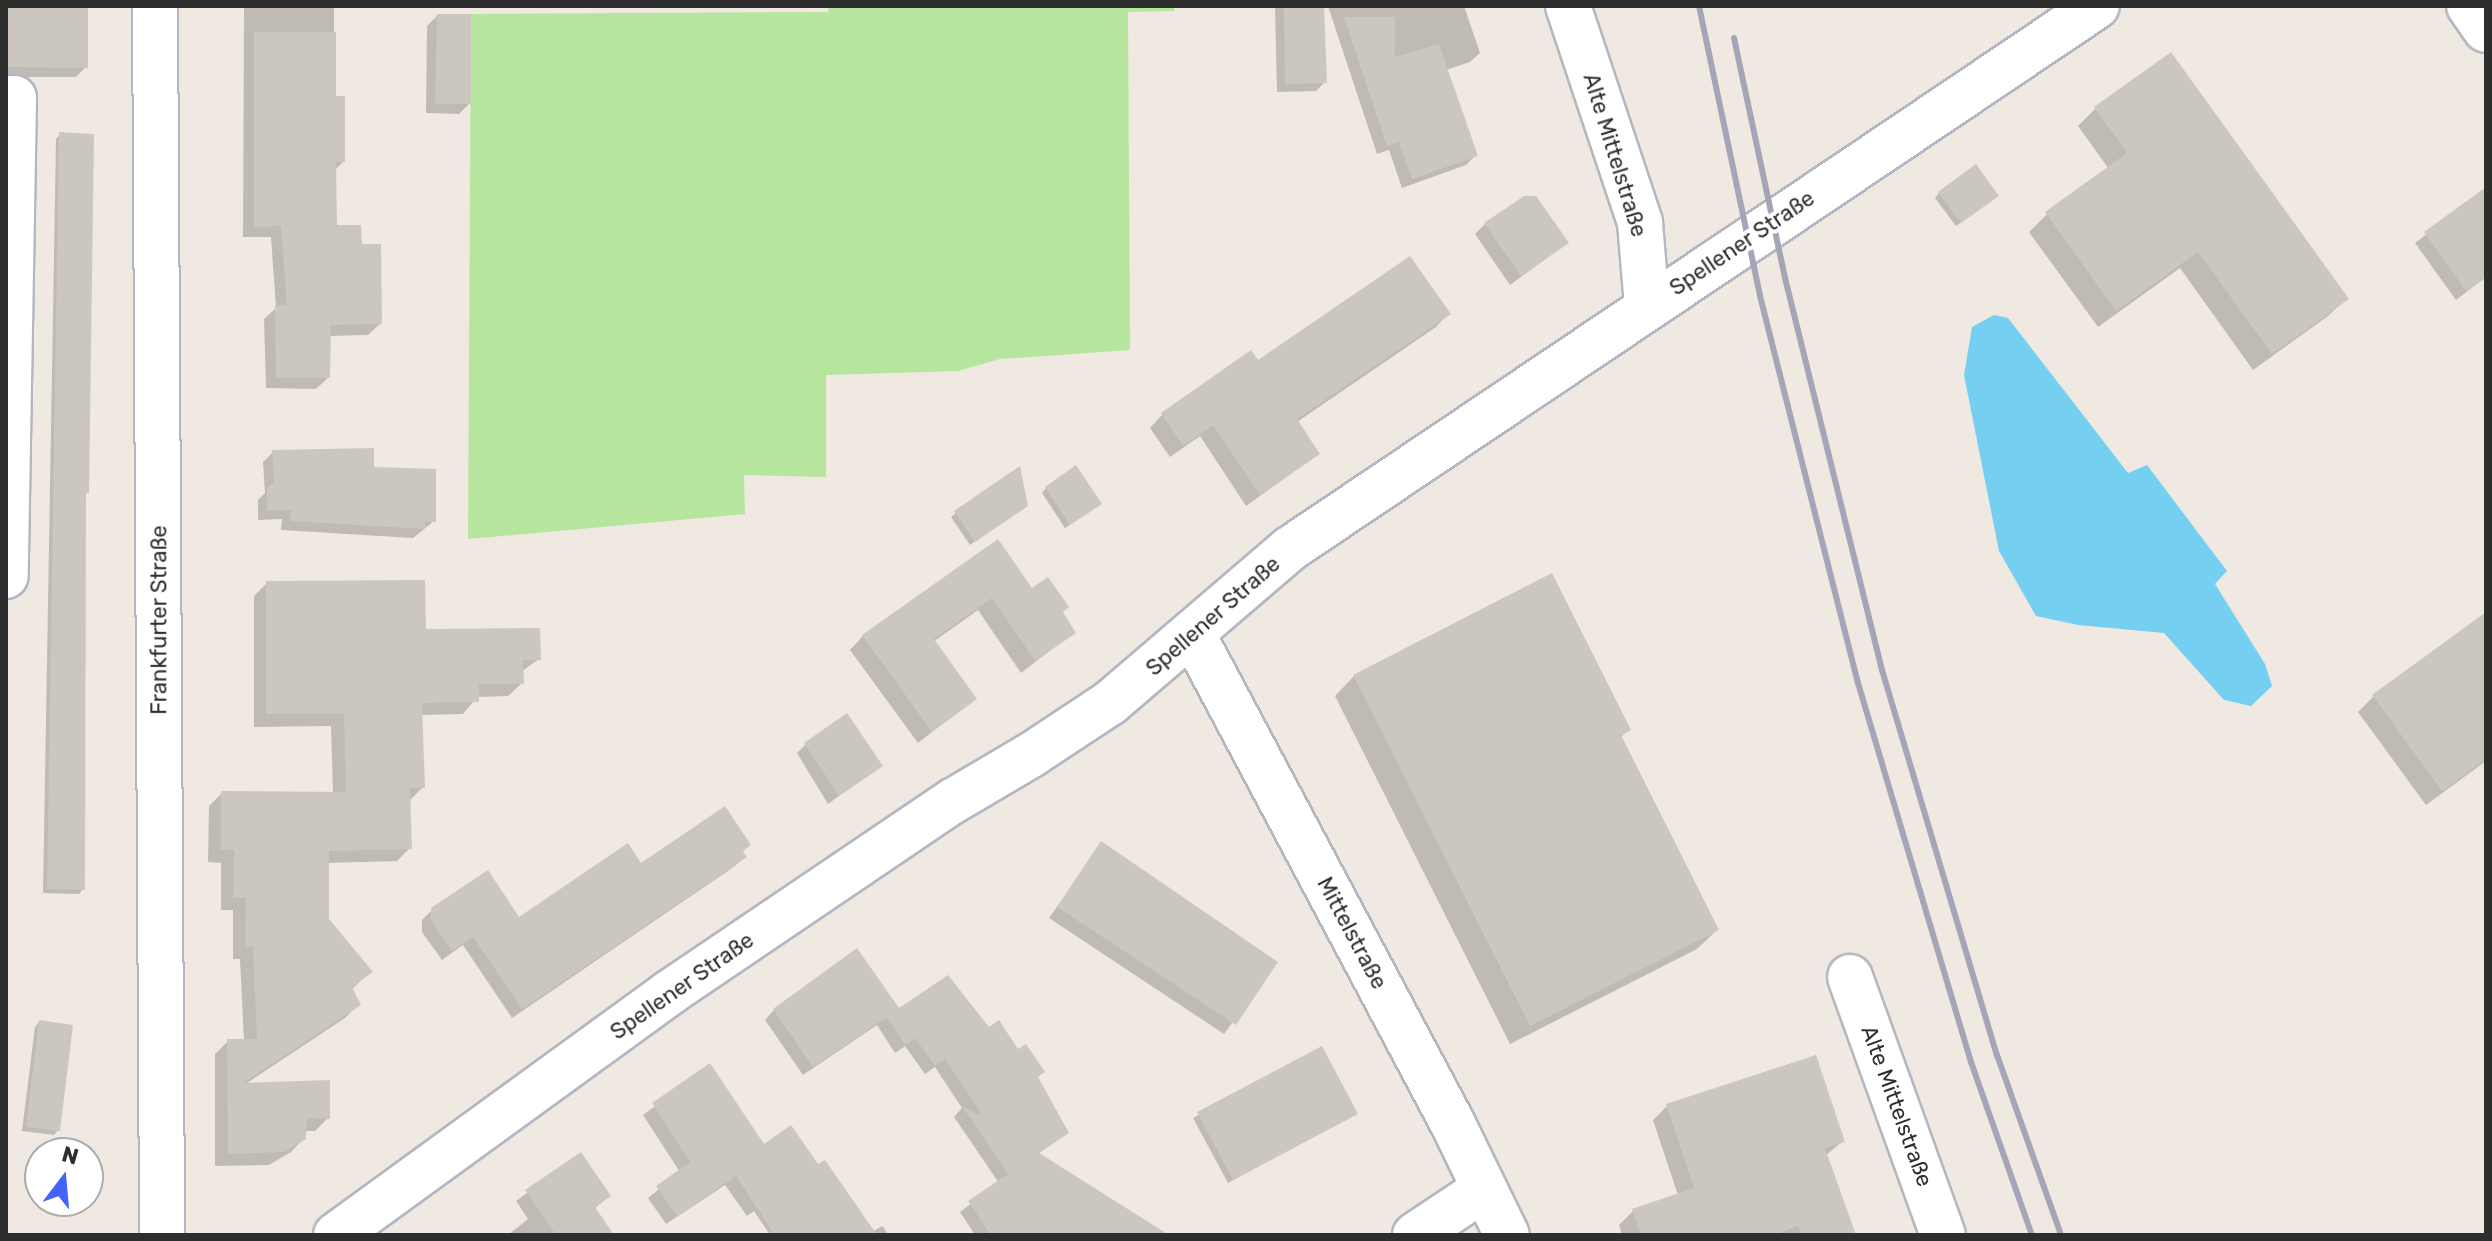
<!DOCTYPE html>
<meta charset="utf-8">
<style>
body{margin:0}
#map{position:relative;width:2492px;height:1241px;overflow:hidden;background:#efe9e1;font-family:Rubik,sans-serif}
div>[style]{position:absolute}
[style*='--x']{left:calc(var(--x)*1px);top:calc(var(--y)*1px);width:calc(var(--w)*1px);rotate:calc(var(--a)*1deg)}
.green>*{inset:0;background:#b6e59e}
.water>*{inset:0;background:#75cff0}
.shadow>*{inset:0;background:#0003}
.building>*{inset:0;background:#cbc7bf}
.roads{filter:drop-shadow(2px 0 #b4b7c1) drop-shadow(-2px 0 #b4b7c1) drop-shadow(0 2px #b4b7c1) drop-shadow(0 -2px #b4b7c1)}
.minor>*{height:44px;margin:-22px;padding:0 22px;transform-origin:22px;border-radius:22px;background:#fff}
.tertiary>*{height:44px;margin:-22px;padding:0 22px;transform-origin:22px;border-radius:22px;background:#fff}
.secondary>*{height:44px;margin:-22px;padding:0 22px;transform-origin:22px;border-radius:22px;background:#fff}
.rail>*{height:6px;margin:-3px;padding:0 3px;transform-origin:3px;border-radius:3px;background:#a3a6b8}
span{translate:-50% -50%;white-space:nowrap;text-align:center;line-height:1.15;-webkit-text-stroke:8px #fff;paint-order:stroke}
.street-label{font-size:22px;color:#2e2e2e}
.frame{position:absolute;inset:0;border:8px solid #2e2e2e;pointer-events:none}
.north{position:absolute;left:24px;top:1137px;width:80px;height:80px;box-sizing:border-box;background:#fff;border:2px solid #ababab;border-radius:50%;rotate:16deg;font-size:22px;font-weight:700;line-height:32px;text-align:center;color:#2e2e2e}
.north::after{content:'';display:block;margin:auto;width:28px;height:36px;background:#4264fb;clip-path:polygon(50% 0,100% 100%,50% 72%,0 100%)}
</style>
<div id="map">
<div class="green">
<i style="clip-path:polygon(829px 6px,1174px 6px,1174px 11px,1128px 12px,1130px 350px,1000px 359px,958px 371px,826px 375px,826px 477px,744px 475px,745px 514px,468px 539px,471px 14px,828px 12px)"></i>
</div>
<div class="water">
<i style="clip-path:polygon(1994px 315px,2008px 318px,2128px 473px,2147px 465px,2227px 571px,2215px 584px,2265px 664px,2272px 686px,2251px 706px,2224px 700px,2164px 633px,2078px 625px,2036px 616px,1999px 551px,1964px 375px,1972px 327px)"></i>
</div>
<div class="shadow">
<i style="clip-path:polygon(6px 6px,86px 6px,86px 67px,76px 77px,6px 77px)"></i>
<i style="clip-path:polygon(244px 6px,334px 6px,334px 98px,343px 162px,334px 171px,335px 227px,380px 324px,368px 335px,328px 336px,328px 378px,316px 389px,266px 388px,264px 319px,276px 308px,271px 237px,243px 237px)"></i>
<i style="clip-path:polygon(1275px 6px,1322px 6px,1325px 82px,1316px 91px,1277px 92px)"></i>
<i style="clip-path:polygon(1328px 6px,1464px 6px,1480px 53px,1470px 62px,1446px 70px,1476px 155px,1466px 165px,1402px 188px,1389px 150px,1377px 154px)"></i>
<i style="clip-path:polygon(437px 16px,469px 104px,459px 114px,426px 113px,427px 26px)"></i>
<i style="clip-path:polygon(2095px 109px,2346px 299px,2328px 316px,2253px 370px,2180px 268px,2098px 327px,2029px 232px,2047px 214px,2109px 169px,2078px 126px)"></i>
<i style="clip-path:polygon(60px 134px,83px 889px,79px 894px,43px 893px,56px 139px)"></i>
<i style="clip-path:polygon(2482px 192px,2486px 199px,2486px 277px,2456px 300px,2415px 243px)"></i>
<i style="clip-path:polygon(1939px 193px,1992px 200px,1956px 226px,1935px 198px)"></i>
<i style="clip-path:polygon(1485px 224px,1567px 243px,1510px 285px,1475px 234px)"></i>
<i style="clip-path:polygon(1448px 314px,1436px 327px,1297px 422px,1318px 454px,1246px 506px,1200px 436px,1170px 457px,1150px 428px,1162px 415px,1257px 363px)"></i>
<i style="clip-path:polygon(273px 452px,372px 469px,434px 521px,413px 538px,281px 530px,282px 519px,258px 520px,258px 500px,265px 493px,263px 462px)"></i>
<i style="clip-path:polygon(1046px 488px,1095px 508px,1065px 528px,1042px 493px)"></i>
<i style="clip-path:polygon(1020px 510px,970px 545px,951px 517px,956px 513px)"></i>
<i style="clip-path:polygon(997px 541px,1032px 590px,1061px 613px,1074px 632px,1021px 673px,978px 610px,933px 642px,974px 699px,918px 743px,850px 650px,863px 636px)"></i>
<i style="clip-path:polygon(267px 583px,424px 631px,539px 659px,521px 672px,522px 683px,508px 696px,477px 697px,463px 714px,421px 715px,423px 787px,409px 801px,410px 848px,397px 861px,327px 863px,327px 920px,370px 972px,351px 990px,358px 1005px,345px 1018px,244px 1085px,328px 1118px,315px 1131px,304px 1131px,304px 1138px,291px 1152px,269px 1165px,215px 1166px,215px 1054px,228px 1041px,244px 1041px,240px 959px,233px 959px,233px 910px,221px 910px,221px 863px,208px 862px,209px 806px,222px 793px,333px 794px,331px 726px,254px 727px,254px 596px)"></i>
<i style="clip-path:polygon(2486px 615px,2486px 761px,2426px 805px,2358px 712px,2373px 697px)"></i>
<i style="clip-path:polygon(1354px 676px,1629px 729px,1620px 738px,1717px 930px,1697px 949px,1510px 1044px,1335px 696px)"></i>
<i style="clip-path:polygon(807px 743px,880px 766px,828px 804px,797px 753px)"></i>
<i style="clip-path:polygon(1102px 844px,1275px 963px,1224px 1034px,1049px 918px)"></i>
<i style="clip-path:polygon(741px 852px,744px 857px,735px 866px,512px 1018px,463px 945px,442px 960px,422px 932px,422px 920px,432px 910px,519px 919px,641px 866px)"></i>
<i style="clip-path:polygon(774px 1010px,899px 1011px,989px 1030px,1036px 1078px,1067px 1132px,1038px 1154px,1166px 1235px,975px 1235px,960px 1212px,999px 1183px,954px 1117px,962px 1108px,935px 1067px,925px 1074px,905px 1046px,895px 1053px,877px 1025px,803px 1075px,765px 1020px)"></i>
<i style="clip-path:polygon(39px 1022px,58px 1130px,54px 1135px,22px 1131px,35px 1027px)"></i>
<i style="clip-path:polygon(1321px 1049px,1355px 1114px,1228px 1183px,1193px 1118px)"></i>
<i style="clip-path:polygon(709px 1066px,764px 1146px,817px 1167px,872px 1232px,882px 1226px,889px 1235px,770px 1235px,754px 1211px,747px 1216px,725px 1185px,666px 1224px,648px 1198px,680px 1172px,643px 1115px)"></i>
<i style="clip-path:polygon(1667px 1106px,1843px 1141px,1825px 1156px,1854px 1235px,1622px 1235px,1619px 1225px,1633px 1211px,1678px 1195px,1653px 1120px)"></i>
<i style="clip-path:polygon(580px 1155px,609px 1196px,594px 1209px,611px 1235px,508px 1235px,528px 1219px,516px 1201px)"></i>
</div>
<div class="building">
<i style="clip-path:polygon(6px 6px,88px 6px,88px 68px,6px 67px)"></i>
<i style="clip-path:polygon(1284px 6px,1324px 6px,1327px 83px,1285px 84px)"></i>
<i style="clip-path:polygon(437px 14px,471px 14px,471px 104px,435px 104px)"></i>
<i style="clip-path:polygon(1344px 17px,1395px 17px,1395px 57px,1439px 44px,1478px 156px,1412px 179px,1399px 142px,1387px 146px)"></i>
<i style="clip-path:polygon(254px 32px,336px 32px,336px 96px,345px 96px,345px 162px,336px 162px,337px 225px,361px 225px,362px 244px,381px 244px,382px 324px,331px 325px,330px 378px,276px 378px,275px 306px,287px 305px,281px 226px,254px 227px)"></i>
<i style="clip-path:polygon(2171px 52px,2349px 299px,2272px 354px,2198px 252px,2116px 311px,2045px 212px,2127px 153px,2094px 107px)"></i>
<i style="clip-path:polygon(59px 132px,94px 134px,89px 493px,86px 493px,85px 890px,47px 889px)"></i>
<i style="clip-path:polygon(1976px 164px,1999px 196px,1961px 223px,1938px 192px)"></i>
<i style="clip-path:polygon(2486px 187px,2486px 277px,2466px 291px,2424px 232px)"></i>
<i style="clip-path:polygon(1524px 196px,1536px 196px,1569px 243px,1521px 276px,1484px 223px)"></i>
<i style="clip-path:polygon(1410px 256px,1451px 314px,1297px 419px,1320px 454px,1260px 495px,1213px 425px,1183px 446px,1161px 413px,1251px 350px,1258px 360px)"></i>
<i style="clip-path:polygon(374px 448px,374px 467px,436px 469px,436px 522px,425px 522px,425px 529px,290px 521px,291px 510px,267px 511px,267px 488px,274px 482px,272px 450px)"></i>
<i style="clip-path:polygon(1076px 465px,1102px 504px,1070px 525px,1045px 487px)"></i>
<i style="clip-path:polygon(1020px 466px,1028px 506px,975px 542px,954px 511px)"></i>
<i style="clip-path:polygon(998px 539px,1032px 588px,1048px 577px,1069px 607px,1063px 612px,1076px 633px,1035px 661px,992px 598px,934px 639px,977px 699px,932px 732px,862px 635px)"></i>
<i style="clip-path:polygon(1552px 573px,1631px 730px,1621px 735px,1719px 930px,1530px 1026px,1353px 675px)"></i>
<i style="clip-path:polygon(425px 580px,426px 629px,540px 628px,541px 660px,523px 660px,524px 684px,479px 684px,479px 702px,422px 703px,425px 788px,410px 788px,412px 849px,329px 851px,329px 919px,373px 972px,352px 987px,361px 1005px,243px 1083px,330px 1080px,330px 1119px,307px 1118px,306px 1139px,284px 1152px,228px 1154px,227px 1039px,257px 1039px,253px 947px,245px 947px,246px 898px,233px 898px,234px 850px,221px 850px,221px 791px,346px 792px,344px 714px,266px 714px,266px 581px)"></i>
<i style="clip-path:polygon(2486px 612px,2486px 759px,2442px 791px,2372px 695px)"></i>
<i style="clip-path:polygon(847px 713px,883px 766px,839px 796px,804px 743px)"></i>
<i style="clip-path:polygon(725px 806px,751px 845px,743px 851px,747px 857px,522px 1009px,473px 937px,452px 951px,431px 921px,431px 908px,488px 870px,519px 917px,628px 843px,641px 863px)"></i>
<i style="clip-path:polygon(1101px 841px,1278px 962px,1236px 1025px,1057px 907px)"></i>
<i style="clip-path:polygon(857px 948px,899px 1008px,948px 975px,989px 1027px,999px 1020px,1018px 1049px,1026px 1044px,1045px 1072px,1038px 1077px,1069px 1133px,1039px 1153px,1169px 1235px,991px 1235px,968px 1201px,1008px 1174px,962px 1106px,978px 1115px,981px 1113px,945px 1059px,935px 1066px,915px 1038px,905px 1045px,887px 1017px,813px 1067px,773px 1009px)"></i>
<i style="clip-path:polygon(39px 1020px,73px 1025px,60px 1131px,26px 1127px)"></i>
<i style="clip-path:polygon(1322px 1046px,1358px 1114px,1233px 1180px,1197px 1112px)"></i>
<i style="clip-path:polygon(1816px 1055px,1845px 1142px,1825px 1148px,1856px 1235px,1801px 1235px,1798px 1226px,1773px 1235px,1641px 1235px,1632px 1209px,1694px 1188px,1666px 1104px)"></i>
<i style="clip-path:polygon(710px 1063px,764px 1144px,791px 1125px,818px 1164px,825px 1160px,877px 1235px,775px 1235px,736px 1176px,677px 1216px,656px 1186px,690px 1162px,652px 1103px)"></i>
<i style="clip-path:polygon(581px 1152px,611px 1196px,595px 1207px,614px 1235px,556px 1235px,525px 1190px)"></i>
</div>
<div class="roads">
<div class="minor">
<i style="--x:1568;--y:6;--w:229;--a:71.6"></i>
<i style="--x:1640;--y:223;--w:84;--a:85.2"></i>
<i style="--x:6;--y:98;--w:8;--a:0"></i>
<i style="--x:14;--y:98;--w:478;--a:91"></i>
<i style="--x:1192;--y:633;--w:556;--a:62.01"></i>
<i style="--x:1453;--y:1124;--w:123;--a:64.1"></i>
<i style="--x:1850;--y:977;--w:274;--a:70.2"></i>
<i style="--x:1415;--y:1235;--w:83;--a:-33.7"></i>
</div>
<div class="tertiary">
<i style="--x:2469;--y:6;--w:29;--a:55"></i>
<i style="--x:336;--y:1235;--w:412;--a:-36"></i>
<i style="--x:669;--y:993;--w:343;--a:-34.1"></i>
<i style="--x:953;--y:801;--w:91;--a:-30.5"></i>
<i style="--x:1031;--y:755;--w:95;--a:-33.4"></i>
<i style="--x:1110;--y:703;--w:238;--a:-40.6"></i>
<i style="--x:1291;--y:548;--w:971;--a:-33.92"></i>
</div>
<div class="secondary">
<i style="--x:155;--y:6;--w:1229;--a:89.67"></i>
</div>
</div>
<div class="rail">
<i style="--x:1699;--y:6;--w:296;--a:78.1"></i>
<i style="--x:1760;--y:296;--w:399;--a:75.8"></i>
<i style="--x:1858;--y:683;--w:395;--a:73.4"></i>
<i style="--x:1971;--y:1062;--w:183;--a:70.6"></i>
<i style="--x:1734;--y:38;--w:245;--a:78"></i>
<i style="--x:1785;--y:278;--w:404;--a:76.1"></i>
<i style="--x:1882;--y:670;--w:402;--a:73.4"></i>
<i style="--x:1997;--y:1055;--w:191;--a:70.4"></i>
</div>
<div class="street-label">
<span style="left:1615px;top:155px;rotate:73deg">Alte Mittelstraße</span>
<span style="left:1742px;top:243px;rotate:-34deg">Spellener Straße</span>
<span style="left:1213px;top:616px;rotate:-41deg">Spellener Straße</span>
<span style="left:159px;top:620px;rotate:-90deg">Frankfurter Straße</span>
<span style="left:1352px;top:933px;rotate:62deg">Mittelstraße</span>
<span style="left:682px;top:986px;rotate:-35deg">Spellener Straße</span>
<span style="left:1897px;top:1106px;rotate:70deg">Alte Mittelstraße</span>
</div>
<div class="frame"></div>
<div class="north">N</div>
</div>
